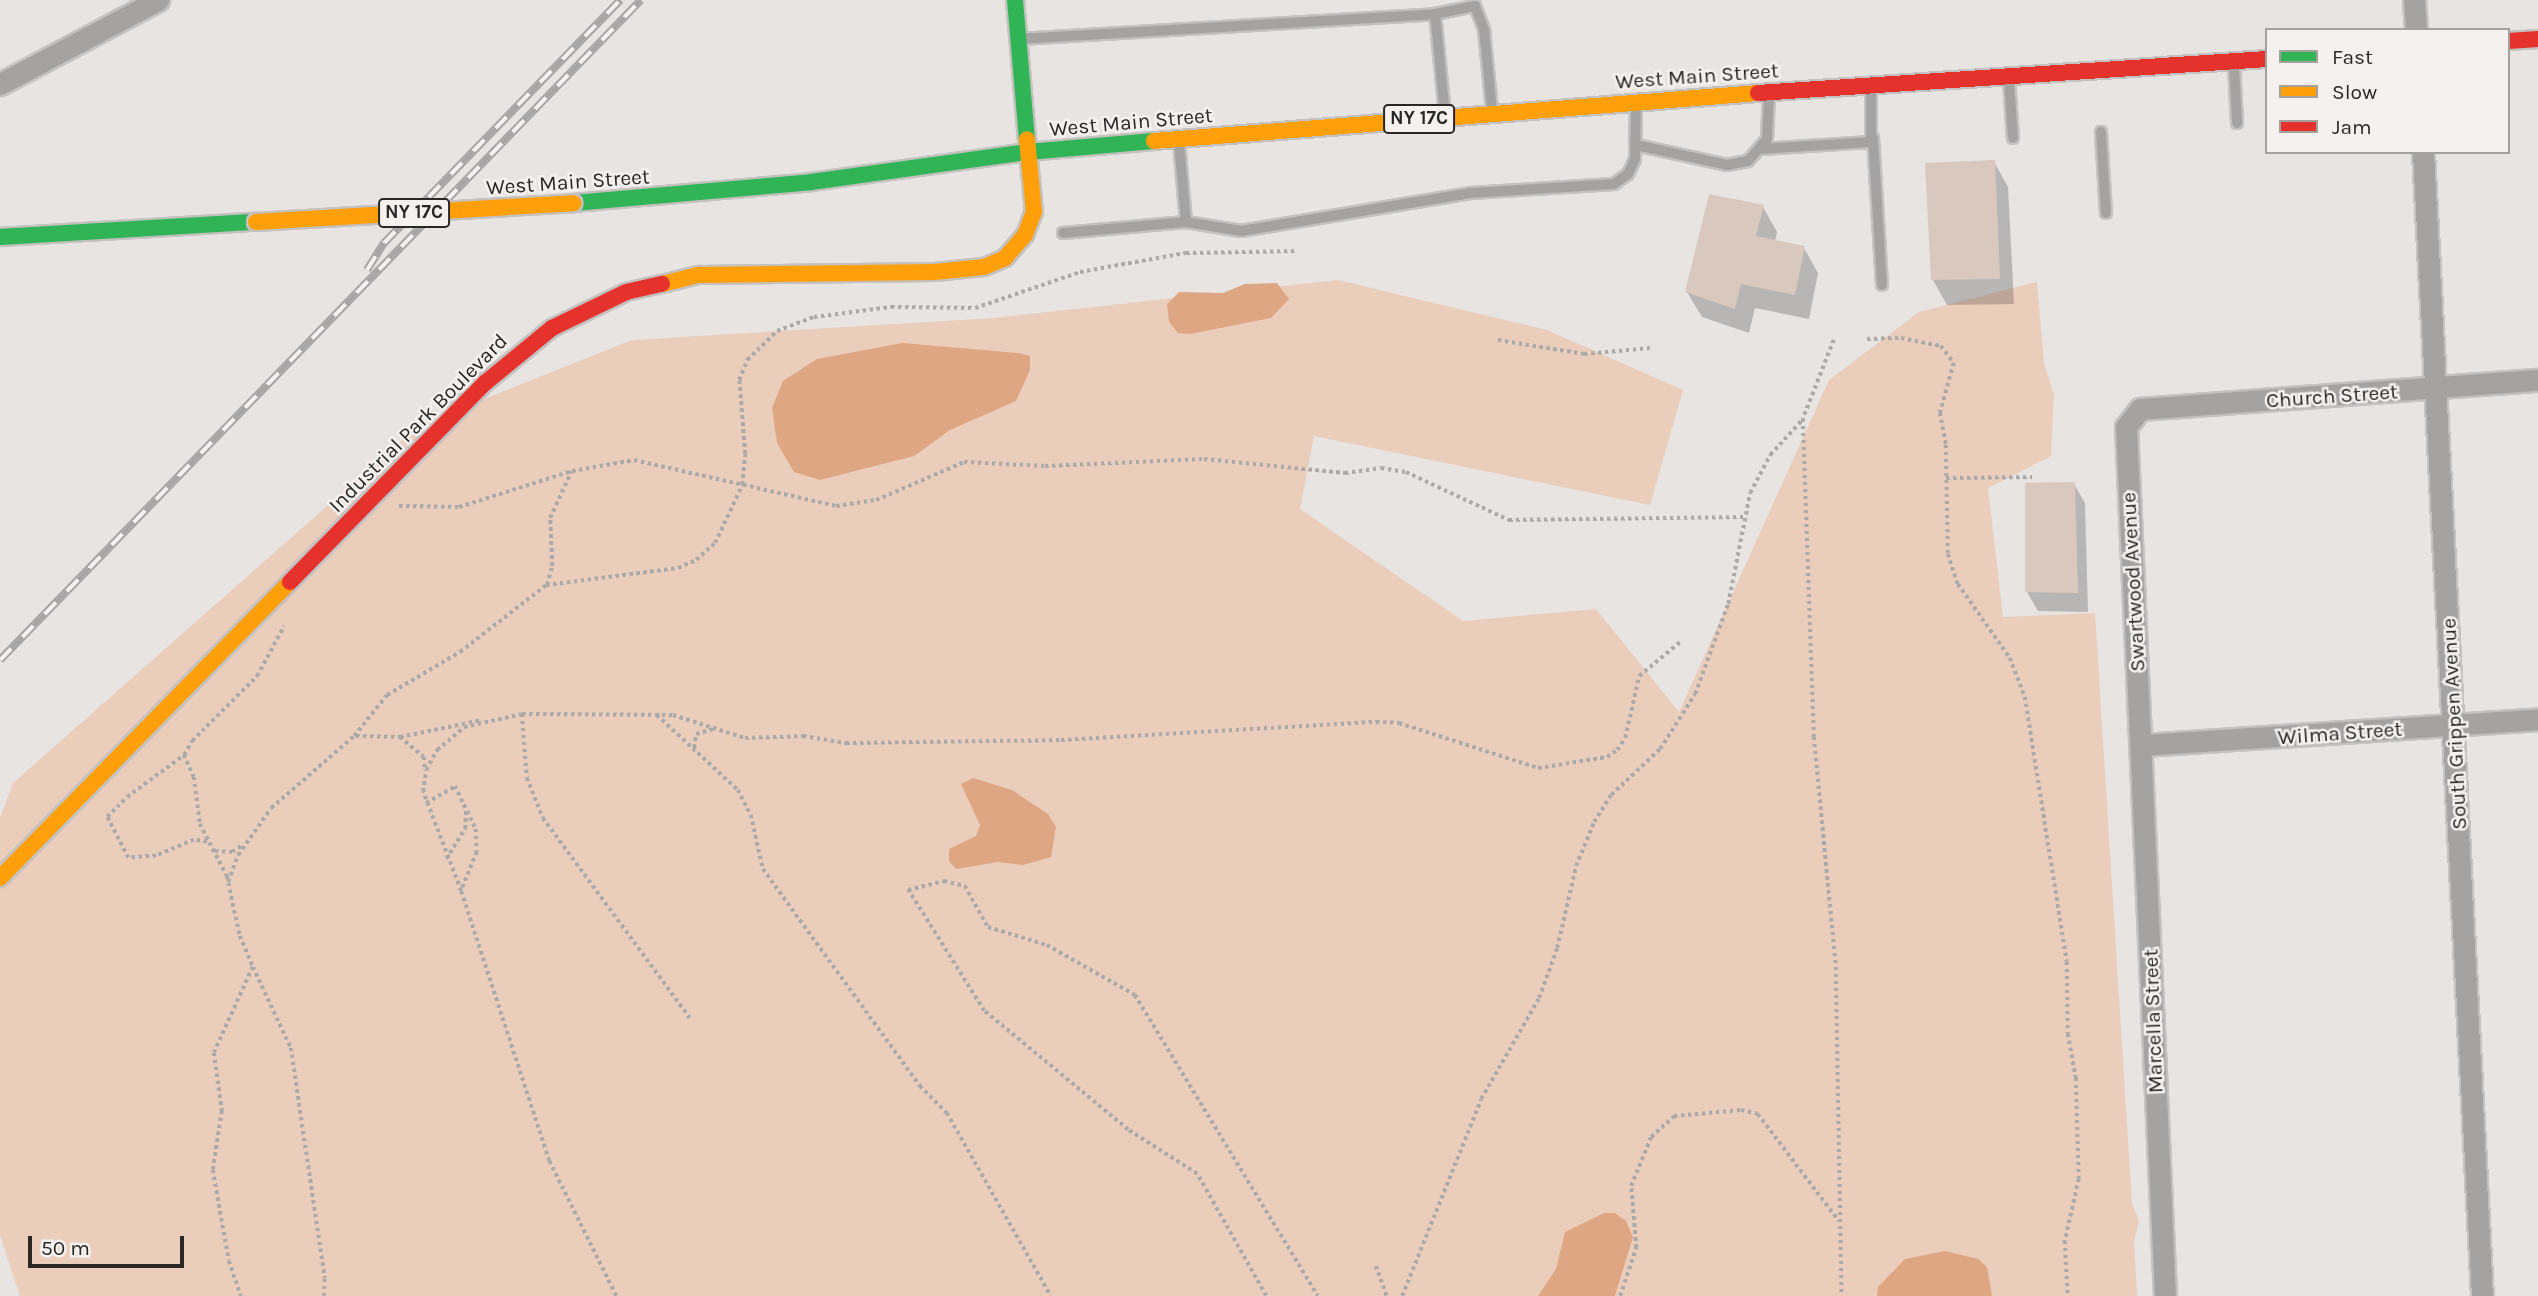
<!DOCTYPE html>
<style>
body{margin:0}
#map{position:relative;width:2538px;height:1296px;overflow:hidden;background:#e7e4e2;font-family:Karla,sans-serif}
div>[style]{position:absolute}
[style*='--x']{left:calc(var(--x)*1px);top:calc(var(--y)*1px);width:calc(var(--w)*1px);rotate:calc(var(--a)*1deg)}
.green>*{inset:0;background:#ebcdbc}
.water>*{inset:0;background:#dfa684}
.shadow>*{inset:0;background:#0003}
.building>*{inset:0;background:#d9c8be}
.path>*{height:3.5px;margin-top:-1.75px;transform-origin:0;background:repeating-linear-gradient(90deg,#aca9a9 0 3.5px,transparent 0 7px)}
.roads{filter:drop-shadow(2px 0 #c4c2c1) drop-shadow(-2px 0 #c4c2c1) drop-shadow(0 2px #c4c2c1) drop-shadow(0 -2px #c4c2c1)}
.lane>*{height:10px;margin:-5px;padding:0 5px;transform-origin:5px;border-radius:5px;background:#a4a3a2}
.street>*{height:21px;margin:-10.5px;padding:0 10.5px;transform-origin:10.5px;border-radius:10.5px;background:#a4a3a2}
.fast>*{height:16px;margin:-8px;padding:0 8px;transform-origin:8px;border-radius:8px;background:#30b455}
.slow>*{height:16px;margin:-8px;padding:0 8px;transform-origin:8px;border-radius:8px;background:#ff9f0a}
.jam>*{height:16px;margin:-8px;padding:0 8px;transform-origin:8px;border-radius:8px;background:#e5322d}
.rail>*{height:8px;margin-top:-4px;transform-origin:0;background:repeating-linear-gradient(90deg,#f5f1ee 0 16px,#a6a4a4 0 32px);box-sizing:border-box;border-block:2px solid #a6a4a4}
.bridges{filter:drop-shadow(2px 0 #c4c2c1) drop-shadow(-2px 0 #c4c2c1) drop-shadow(0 2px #c4c2c1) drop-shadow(0 -2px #c4c2c1)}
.slow-bridge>*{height:16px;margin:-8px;padding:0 8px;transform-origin:8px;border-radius:8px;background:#ff9f0a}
span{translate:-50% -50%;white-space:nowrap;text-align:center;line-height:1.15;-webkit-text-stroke:5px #f5f1ee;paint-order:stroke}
.shield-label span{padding:2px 5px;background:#f5f1ee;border:2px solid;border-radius:5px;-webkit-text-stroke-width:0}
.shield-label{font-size:19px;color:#292827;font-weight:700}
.street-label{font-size:21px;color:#292827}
.legend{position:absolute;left:2265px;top:28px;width:245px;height:126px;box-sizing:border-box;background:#f5f1ee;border:2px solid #a3a19e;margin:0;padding:9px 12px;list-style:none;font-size:21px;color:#292827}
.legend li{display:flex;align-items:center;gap:14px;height:35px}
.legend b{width:35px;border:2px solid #a3a19e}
.scale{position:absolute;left:28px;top:1236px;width:156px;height:32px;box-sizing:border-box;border:4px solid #292827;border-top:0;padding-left:9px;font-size:21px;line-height:24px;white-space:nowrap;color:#292827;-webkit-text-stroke:5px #f5f1ee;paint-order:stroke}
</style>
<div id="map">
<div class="green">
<i style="clip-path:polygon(1338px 280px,1547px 330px,1683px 390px,1650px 505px,1314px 436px,1300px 509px,1463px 621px,1596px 609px,1679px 712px,1829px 380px,1919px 312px,2037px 282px,2044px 363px,2054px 395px,2051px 456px,1988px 488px,2003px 617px,2095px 613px,2132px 1204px,2139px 1221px,2134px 1241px,2137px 1296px,20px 1296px,0 1235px,0 818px,13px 783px,419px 425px,632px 340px,994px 318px)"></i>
</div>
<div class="water">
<i style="clip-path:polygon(1277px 283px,1289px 299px,1271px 318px,1190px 334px,1178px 333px,1169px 322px,1167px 304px,1179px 292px,1223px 293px,1245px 284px)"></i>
<i style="clip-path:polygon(902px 343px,1019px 353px,1030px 356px,1030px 370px,1016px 401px,950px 430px,914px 456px,820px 480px,794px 472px,777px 443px,772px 408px,783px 381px,817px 359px)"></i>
<i style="clip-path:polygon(973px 778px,1012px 790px,1048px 814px,1056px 827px,1051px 857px,1023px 865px,998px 862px,956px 869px,949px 861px,949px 849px,976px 836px,980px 825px,961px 784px)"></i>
<i style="clip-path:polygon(1604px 1213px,1615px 1213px,1626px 1221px,1633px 1237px,1615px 1296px,1538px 1296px,1556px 1269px,1565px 1232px)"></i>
<i style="clip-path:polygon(1945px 1251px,1978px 1259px,1987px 1267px,1992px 1296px,1877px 1296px,1878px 1287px,1905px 1259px)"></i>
</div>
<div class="shadow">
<i style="clip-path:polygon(1994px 162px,2008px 187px,2014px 304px,1947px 305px,1933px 280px)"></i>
<i style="clip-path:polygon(1763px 207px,1777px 232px,1775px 242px,1804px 248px,1818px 273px,1809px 319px,1755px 308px,1749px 333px,1702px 317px,1687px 292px)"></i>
<i style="clip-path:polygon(2074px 484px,2085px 503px,2088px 612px,2038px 611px,2027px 592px)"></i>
</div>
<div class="building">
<i style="clip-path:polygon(1995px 160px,2000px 279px,1931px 280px,1925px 163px)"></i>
<i style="clip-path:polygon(1709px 194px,1764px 205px,1756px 236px,1805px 246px,1795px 295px,1741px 284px,1735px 309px,1685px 292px)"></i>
<i style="clip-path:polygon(2075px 482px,2078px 593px,2025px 592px,2025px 483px)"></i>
</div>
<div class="path">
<i style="--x:1867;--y:339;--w:34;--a:-2"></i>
<i style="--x:1901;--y:338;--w:41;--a:11.3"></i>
<i style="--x:1941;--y:346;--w:21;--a:53"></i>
<i style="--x:1954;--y:363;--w:52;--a:105.6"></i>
<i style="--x:1940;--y:413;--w:33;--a:79"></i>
<i style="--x:1946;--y:445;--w:109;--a:88.9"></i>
<i style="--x:1948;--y:554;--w:32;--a:72"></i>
<i style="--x:1958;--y:584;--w:90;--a:54.9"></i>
<i style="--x:2010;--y:658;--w:42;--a:69"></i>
<i style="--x:2025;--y:697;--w:268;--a:81"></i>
<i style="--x:2067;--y:962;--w:72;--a:89.2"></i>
<i style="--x:2068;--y:1034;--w:45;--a:79.7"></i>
<i style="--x:2076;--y:1078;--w:101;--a:88.3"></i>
<i style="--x:2079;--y:1179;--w:64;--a:102.7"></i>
<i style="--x:2065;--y:1241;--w:55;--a:86.9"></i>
<i style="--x:1498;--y:340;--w:87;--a:9.2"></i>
<i style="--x:1584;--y:354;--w:66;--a:-5.2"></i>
<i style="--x:1834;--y:340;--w:85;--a:111.4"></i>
<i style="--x:1803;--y:419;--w:318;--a:88"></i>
<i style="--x:1814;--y:737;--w:231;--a:84.5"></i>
<i style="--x:1836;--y:967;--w:329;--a:89"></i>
<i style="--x:1946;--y:478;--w:86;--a:-0.7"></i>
<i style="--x:399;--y:506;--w:60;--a:1"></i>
<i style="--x:459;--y:507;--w:119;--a:-17.7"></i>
<i style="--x:572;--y:471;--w:63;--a:-10.1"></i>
<i style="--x:634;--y:460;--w:207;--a:12.8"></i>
<i style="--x:836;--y:506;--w:40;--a:-8.5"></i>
<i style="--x:876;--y:500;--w:96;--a:-23.4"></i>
<i style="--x:964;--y:462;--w:81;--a:2.8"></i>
<i style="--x:1045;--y:466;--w:159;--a:-2.5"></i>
<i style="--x:1204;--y:459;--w:142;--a:5.7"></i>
<i style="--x:1345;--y:473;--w:36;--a:-8"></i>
<i style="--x:1381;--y:468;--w:25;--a:9"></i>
<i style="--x:1406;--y:472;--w:114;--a:25"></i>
<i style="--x:1509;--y:520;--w:236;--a:-0.7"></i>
<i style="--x:547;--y:585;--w:20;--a:-75"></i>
<i style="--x:552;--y:566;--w:48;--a:-92.4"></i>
<i style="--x:550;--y:518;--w:51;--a:-65.5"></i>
<i style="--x:522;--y:714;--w:64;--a:85.5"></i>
<i style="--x:527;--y:778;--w:43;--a:68.2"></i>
<i style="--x:543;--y:818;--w:248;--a:53.7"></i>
<i style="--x:657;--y:715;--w:110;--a:42.8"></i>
<i style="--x:738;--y:790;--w:28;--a:63"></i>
<i style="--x:751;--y:815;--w:55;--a:77.5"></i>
<i style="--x:763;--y:869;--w:268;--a:54.1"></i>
<i style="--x:920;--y:1086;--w:38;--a:45"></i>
<i style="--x:947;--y:1113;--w:210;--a:60.4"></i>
<i style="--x:356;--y:736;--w:44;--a:1.3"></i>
<i style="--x:400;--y:737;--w:31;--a:40"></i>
<i style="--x:424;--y:757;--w:11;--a:85"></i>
<i style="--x:400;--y:737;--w:84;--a:-11.7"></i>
<i style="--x:694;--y:748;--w:14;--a:-82"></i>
<i style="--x:696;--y:734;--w:19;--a:-16"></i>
<i style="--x:184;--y:755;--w:24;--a:66"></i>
<i style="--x:194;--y:777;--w:47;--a:82.7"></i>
<i style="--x:200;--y:824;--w:59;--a:62.6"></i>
<i style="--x:227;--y:876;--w:61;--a:77.8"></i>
<i style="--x:240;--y:936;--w:34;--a:67"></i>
<i style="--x:253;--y:967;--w:94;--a:114.4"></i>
<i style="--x:214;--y:1053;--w:59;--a:82.1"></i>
<i style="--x:222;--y:1111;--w:60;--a:98.7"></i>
<i style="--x:213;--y:1170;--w:92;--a:80"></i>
<i style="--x:229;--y:1261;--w:37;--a:71"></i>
<i style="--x:426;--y:803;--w:34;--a:-30"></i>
<i style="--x:455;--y:786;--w:48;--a:64"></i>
<i style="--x:476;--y:829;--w:23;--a:88"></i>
<i style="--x:477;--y:852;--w:42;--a:112.3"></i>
<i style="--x:207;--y:842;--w:13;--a:-171"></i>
<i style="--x:194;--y:840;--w:41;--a:157.2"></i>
<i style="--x:156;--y:856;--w:28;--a:176"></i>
<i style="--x:128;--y:858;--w:46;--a:-117.1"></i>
<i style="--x:107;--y:817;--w:28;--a:-45"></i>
<i style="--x:127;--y:797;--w:71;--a:-36.4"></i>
<i style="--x:184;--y:755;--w:16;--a:-60"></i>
<i style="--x:192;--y:741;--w:92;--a:-45"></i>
<i style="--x:257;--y:676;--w:57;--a:-61.6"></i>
<i style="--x:215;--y:851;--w:17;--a:3"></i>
<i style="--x:232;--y:852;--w:11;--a:-34"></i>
<i style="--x:446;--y:859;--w:36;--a:-58"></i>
<i style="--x:465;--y:829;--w:18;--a:-87"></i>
<i style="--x:228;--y:882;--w:29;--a:-70"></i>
<i style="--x:238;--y:855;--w:57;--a:-54.9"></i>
<i style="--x:271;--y:808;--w:110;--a:-40.9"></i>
<i style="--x:354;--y:736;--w:53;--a:-51.2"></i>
<i style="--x:387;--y:695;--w:85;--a:-30.5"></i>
<i style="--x:460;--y:652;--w:109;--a:-37.9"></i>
<i style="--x:546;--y:585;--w:133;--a:-7.3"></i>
<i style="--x:678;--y:568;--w:20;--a:-24"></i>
<i style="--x:696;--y:560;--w:25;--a:-42"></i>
<i style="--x:715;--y:543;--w:64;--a:-65"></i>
<i style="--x:742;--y:485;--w:31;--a:-84"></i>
<i style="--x:745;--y:454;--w:74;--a:-94.6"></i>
<i style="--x:739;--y:380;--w:22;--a:-68"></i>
<i style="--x:747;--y:360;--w:42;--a:-44"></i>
<i style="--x:777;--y:331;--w:40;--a:-21"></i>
<i style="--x:814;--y:317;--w:78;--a:-7.4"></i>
<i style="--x:891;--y:307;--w:84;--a:0.7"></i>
<i style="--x:975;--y:308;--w:111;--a:-18.9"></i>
<i style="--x:1080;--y:272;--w:108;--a:-10.2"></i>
<i style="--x:1186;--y:253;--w:110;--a:-1"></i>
<i style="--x:253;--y:967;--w:89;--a:64.9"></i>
<i style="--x:291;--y:1048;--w:233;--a:81.6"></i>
<i style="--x:325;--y:1279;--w:17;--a:93"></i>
<i style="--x:1376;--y:1266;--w:32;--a:70"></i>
<i style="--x:616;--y:1296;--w:151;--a:-116.4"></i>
<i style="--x:549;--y:1161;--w:284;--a:-108.1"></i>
<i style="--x:461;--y:891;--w:106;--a:-111"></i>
<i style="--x:423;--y:792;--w:22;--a:-82"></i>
<i style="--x:426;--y:770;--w:23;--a:-61"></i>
<i style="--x:437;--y:750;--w:35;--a:-40"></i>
<i style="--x:464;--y:727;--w:59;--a:-12.6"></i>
<i style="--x:522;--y:714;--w:151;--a:0.4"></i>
<i style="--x:673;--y:715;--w:76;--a:17.7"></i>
<i style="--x:745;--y:738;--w:58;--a:-2"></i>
<i style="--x:803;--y:736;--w:44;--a:9.2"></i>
<i style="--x:846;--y:743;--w:215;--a:-0.8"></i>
<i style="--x:1061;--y:740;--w:316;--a:-3.3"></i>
<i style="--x:1376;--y:722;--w:23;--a:2"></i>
<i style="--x:1399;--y:723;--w:146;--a:17.9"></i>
<i style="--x:1538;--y:768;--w:70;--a:-9.1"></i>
<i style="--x:1607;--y:757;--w:12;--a:-35"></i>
<i style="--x:1617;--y:750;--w:14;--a:-56"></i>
<i style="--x:1625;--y:738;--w:64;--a:-77.3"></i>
<i style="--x:1639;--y:676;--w:53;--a:-39.7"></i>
<i style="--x:1266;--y:1296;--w:140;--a:-119.5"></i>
<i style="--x:1197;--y:1174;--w:82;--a:-147.5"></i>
<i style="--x:1128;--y:1130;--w:187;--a:-140.4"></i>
<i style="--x:984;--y:1011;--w:143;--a:-122.1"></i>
<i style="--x:908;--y:890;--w:37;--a:-14"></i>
<i style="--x:944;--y:881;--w:22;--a:13"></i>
<i style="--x:965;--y:886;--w:47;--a:60.7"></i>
<i style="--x:988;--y:927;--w:62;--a:17"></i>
<i style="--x:1047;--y:945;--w:101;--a:29.6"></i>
<i style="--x:1135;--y:995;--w:352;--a:58.7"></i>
<i style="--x:1402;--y:1296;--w:212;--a:-68.1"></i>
<i style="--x:1481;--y:1099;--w:116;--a:-60.1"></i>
<i style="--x:1539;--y:998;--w:53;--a:-70.2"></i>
<i style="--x:1557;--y:948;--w:84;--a:-77"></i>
<i style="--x:1576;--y:866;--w:48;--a:-67.8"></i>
<i style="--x:1594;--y:822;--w:32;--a:-58"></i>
<i style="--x:1611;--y:795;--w:67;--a:-43.2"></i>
<i style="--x:1660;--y:749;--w:65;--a:-57.5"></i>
<i style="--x:1695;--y:694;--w:96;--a:-69.9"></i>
<i style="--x:1728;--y:604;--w:113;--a:-78.8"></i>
<i style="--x:1750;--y:493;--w:43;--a:-62.2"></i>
<i style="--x:1770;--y:455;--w:49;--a:-47.5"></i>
<i style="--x:1620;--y:1296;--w:51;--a:-71.6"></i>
<i style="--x:1636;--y:1248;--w:62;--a:-94.6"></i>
<i style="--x:1631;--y:1186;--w:53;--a:-67.8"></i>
<i style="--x:1651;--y:1137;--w:31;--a:-42"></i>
<i style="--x:1674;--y:1116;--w:67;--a:-5.1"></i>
<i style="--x:1741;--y:1110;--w:17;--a:13"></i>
<i style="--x:1758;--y:1114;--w:134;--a:52.9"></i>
</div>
<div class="roads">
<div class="lane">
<i style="--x:1435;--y:14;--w:100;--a:84.3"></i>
<i style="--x:1019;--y:39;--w:417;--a:-3.4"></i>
<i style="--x:1435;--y:14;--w:41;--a:-11.3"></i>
<i style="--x:1475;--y:6;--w:26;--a:69"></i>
<i style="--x:1484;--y:30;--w:80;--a:84.3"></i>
<i style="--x:2234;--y:65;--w:58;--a:87"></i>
<i style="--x:2009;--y:80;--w:58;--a:86.1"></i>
<i style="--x:2101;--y:132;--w:81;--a:86.5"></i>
<i style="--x:1873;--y:138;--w:147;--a:86.5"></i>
<i style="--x:1179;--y:142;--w:80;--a:85"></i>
<i style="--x:1636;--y:145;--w:93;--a:12.4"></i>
<i style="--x:1727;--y:165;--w:21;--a:-11"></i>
<i style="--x:1748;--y:161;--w:29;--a:-49"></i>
<i style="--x:1767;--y:139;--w:45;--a:-87.5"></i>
<i style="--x:1761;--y:149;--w:110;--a:-3.6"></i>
<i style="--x:1871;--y:142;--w:54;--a:-90"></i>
<i style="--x:1063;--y:233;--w:123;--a:-5.1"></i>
<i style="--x:1186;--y:222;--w:56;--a:9.3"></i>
<i style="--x:1241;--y:231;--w:233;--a:-9.4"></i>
<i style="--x:1471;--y:193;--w:143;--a:-3.6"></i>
<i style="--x:1614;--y:184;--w:17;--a:-36"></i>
<i style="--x:1628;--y:174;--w:17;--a:-65"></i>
<i style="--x:1635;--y:159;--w:54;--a:-88.9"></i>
</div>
<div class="street">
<i style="--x:2414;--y:0;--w:30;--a:86"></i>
<i style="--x:0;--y:84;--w:179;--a:-28"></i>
<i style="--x:2423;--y:152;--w:1146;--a:87.05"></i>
<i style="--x:2141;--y:745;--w:398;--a:-3.7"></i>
<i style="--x:2165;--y:1296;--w:870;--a:-92.57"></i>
<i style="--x:2126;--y:427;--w:23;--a:-52"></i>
<i style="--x:2140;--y:409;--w:399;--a:-4.2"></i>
</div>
<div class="fast">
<i style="--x:1015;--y:0;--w:140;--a:85.1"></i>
<i style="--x:573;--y:203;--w:239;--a:-5"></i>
<i style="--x:811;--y:182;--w:219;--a:-7.9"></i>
<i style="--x:1028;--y:152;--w:126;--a:-5"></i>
<i style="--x:0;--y:237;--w:256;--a:-3.4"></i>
</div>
<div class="slow">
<i style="--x:1154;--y:141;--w:606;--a:-4.54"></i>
<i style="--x:662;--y:284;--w:38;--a:-14"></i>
<i style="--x:699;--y:275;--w:236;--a:-0.7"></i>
<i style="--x:935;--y:272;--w:49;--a:-5.8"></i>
<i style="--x:984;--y:267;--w:23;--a:-23"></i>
<i style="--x:1005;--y:258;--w:30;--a:-49"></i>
<i style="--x:1025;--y:235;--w:25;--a:-69"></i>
<i style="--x:1034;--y:212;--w:73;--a:-95.5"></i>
<i style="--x:0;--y:878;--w:414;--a:-45.6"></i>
</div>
<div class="jam">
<i style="--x:2508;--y:41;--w:30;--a:-4"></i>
<i style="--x:1758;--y:93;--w:510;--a:-3.82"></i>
<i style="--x:290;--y:582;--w:279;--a:-45.6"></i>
<i style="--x:485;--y:383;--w:87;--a:-39.4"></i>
<i style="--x:552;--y:328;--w:82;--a:-25.9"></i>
<i style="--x:626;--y:292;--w:37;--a:-13"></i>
</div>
</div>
<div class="rail">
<i style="--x:367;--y:270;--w:32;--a:-58"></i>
<i style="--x:384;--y:243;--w:339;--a:-45.8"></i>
<i style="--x:0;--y:660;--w:920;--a:-45.84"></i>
</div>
<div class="bridges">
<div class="slow-bridge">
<i style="--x:256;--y:222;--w:318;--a:-3.4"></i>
</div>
</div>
<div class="shield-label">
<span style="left:1419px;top:119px">NY 17C</span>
<span style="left:414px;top:213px">NY 17C</span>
</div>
<div class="street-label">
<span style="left:1697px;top:76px;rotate:-4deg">West Main Street</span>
<span style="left:1131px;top:122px;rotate:-5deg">West Main Street</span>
<span style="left:568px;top:182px;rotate:-4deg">West Main Street</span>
<span style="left:2332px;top:396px;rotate:-4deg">Church Street</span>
<span style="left:418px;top:423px;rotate:-45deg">Industrial Park Boulevard</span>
<span style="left:2133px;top:582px;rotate:-93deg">Swartwood Avenue</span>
<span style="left:2454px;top:724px;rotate:-93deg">South Grippen Avenue</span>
<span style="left:2340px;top:733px;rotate:-4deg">Wilma Street</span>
<span style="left:2153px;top:1021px;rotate:-92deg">Marcella Street</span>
</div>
<ul class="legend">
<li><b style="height:9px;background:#30b455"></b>Fast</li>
<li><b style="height:9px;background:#ff9f0a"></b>Slow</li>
<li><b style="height:9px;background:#e5322d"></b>Jam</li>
</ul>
<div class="scale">50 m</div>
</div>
